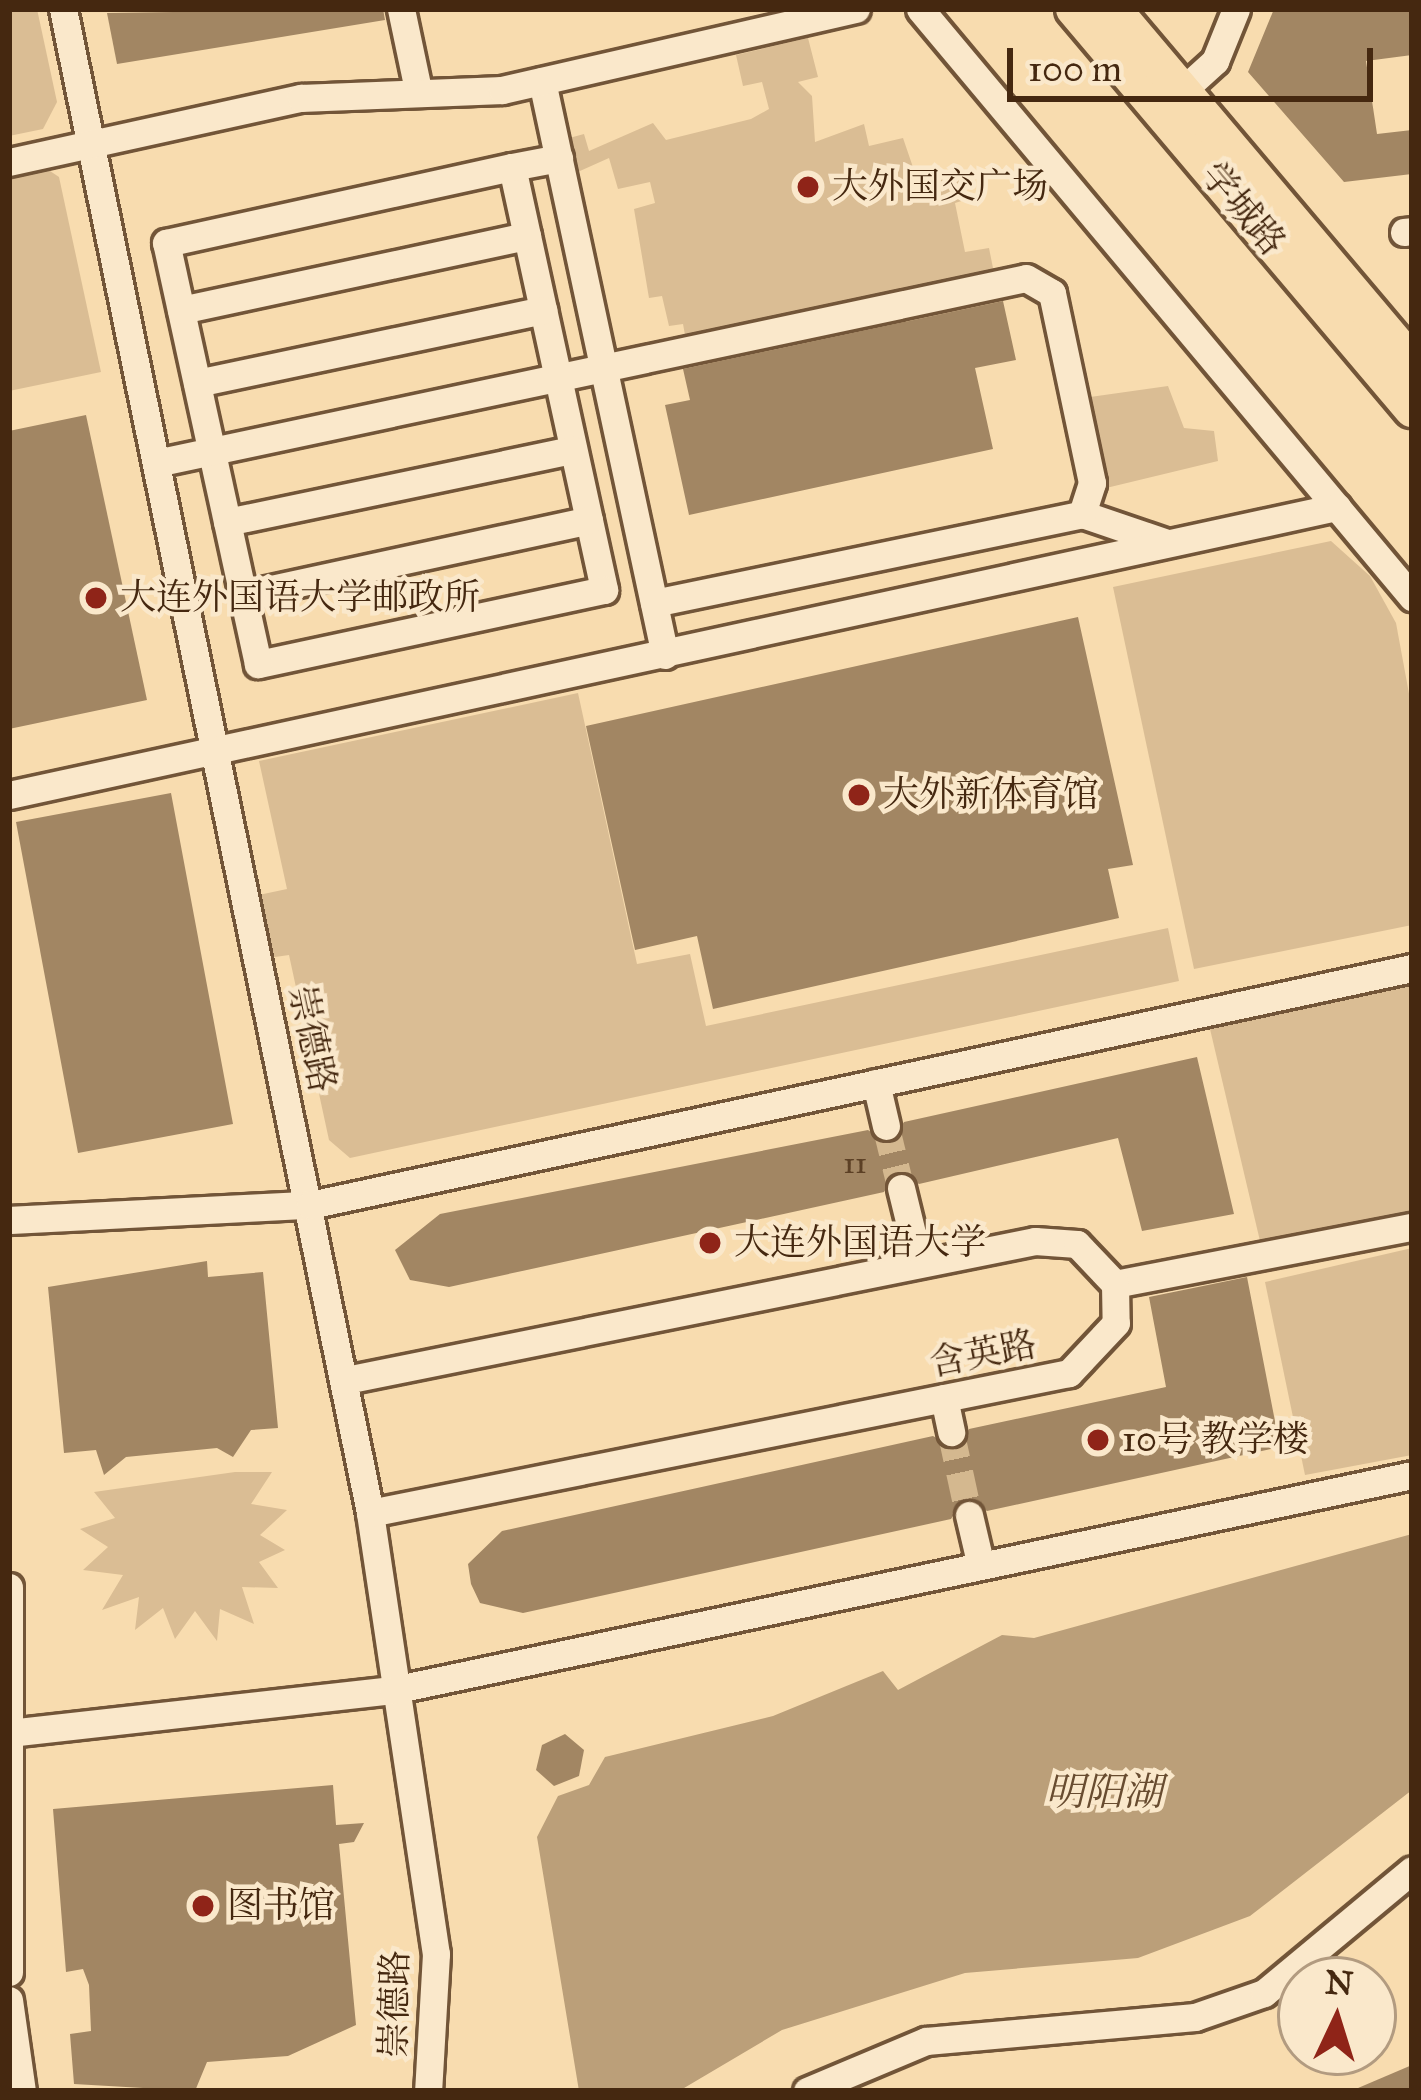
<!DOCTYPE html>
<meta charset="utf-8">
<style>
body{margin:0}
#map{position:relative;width:1421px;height:2100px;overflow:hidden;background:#f8dcaf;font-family:"IM FELL Great Primer","Noto Serif SC",serif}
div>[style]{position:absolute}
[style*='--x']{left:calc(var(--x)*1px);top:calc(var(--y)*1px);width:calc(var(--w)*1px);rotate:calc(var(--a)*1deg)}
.green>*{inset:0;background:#dabd94}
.water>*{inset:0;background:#bb9f79}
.building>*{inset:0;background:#a28663}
.minor-tunnel>*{height:27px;margin-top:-13.5px;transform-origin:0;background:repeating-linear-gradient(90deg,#d4b88f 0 27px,transparent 0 41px)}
.roads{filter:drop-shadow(3px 0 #725538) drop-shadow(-3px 0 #725538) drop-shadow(0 3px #725538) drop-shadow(0 -3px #725538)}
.minor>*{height:27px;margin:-13.5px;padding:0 13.5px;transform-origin:13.5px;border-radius:13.5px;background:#fae8cb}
.major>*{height:36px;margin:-18px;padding:0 18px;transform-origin:18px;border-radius:18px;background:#f8dcaf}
.dots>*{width:33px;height:33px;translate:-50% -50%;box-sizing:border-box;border:6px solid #fae8cb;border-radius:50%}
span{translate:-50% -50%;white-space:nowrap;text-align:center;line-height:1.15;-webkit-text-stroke:9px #fae8cb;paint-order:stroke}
.number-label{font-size:30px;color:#5c4025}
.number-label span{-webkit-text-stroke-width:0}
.poi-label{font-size:36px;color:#452810}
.left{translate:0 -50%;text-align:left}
.street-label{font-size:36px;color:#452810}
.water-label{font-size:39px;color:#684c30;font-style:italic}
.frame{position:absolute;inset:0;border:12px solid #452810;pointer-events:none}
.north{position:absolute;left:1277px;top:1956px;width:120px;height:120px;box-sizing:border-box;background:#fae8cb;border:3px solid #b29b80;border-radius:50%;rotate:4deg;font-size:33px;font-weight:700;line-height:48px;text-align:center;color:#452810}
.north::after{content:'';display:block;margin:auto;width:42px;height:54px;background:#8f2418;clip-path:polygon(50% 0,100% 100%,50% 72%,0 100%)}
.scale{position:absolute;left:1007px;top:48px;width:366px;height:54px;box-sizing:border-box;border:6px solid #452810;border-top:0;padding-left:15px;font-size:36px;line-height:42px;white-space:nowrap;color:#452810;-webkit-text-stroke:9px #fae8cb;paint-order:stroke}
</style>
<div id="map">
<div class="green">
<i style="clip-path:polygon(9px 9px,37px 9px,57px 102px,43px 129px,9px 136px)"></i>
<i style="clip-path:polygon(808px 38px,818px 77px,798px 82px,812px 96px,815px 142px,864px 124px,869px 146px,903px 138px,916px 176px,964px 181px,968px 199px,955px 203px,965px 252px,989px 248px,994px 273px,685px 335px,683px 324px,669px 326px,662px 296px,649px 298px,634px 209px,655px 203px,650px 182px,618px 189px,609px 158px,571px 175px,562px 140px,584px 134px,589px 151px,653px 123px,666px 140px,751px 119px,769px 109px,762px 82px,743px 86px,736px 55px)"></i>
<i style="clip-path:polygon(41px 165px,59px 177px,101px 372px,9px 391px,9px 172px)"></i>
<i style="clip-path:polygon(1168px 386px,1184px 428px,1214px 431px,1218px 461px,1102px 489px,1083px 398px)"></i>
<i style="clip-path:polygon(1331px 541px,1370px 576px,1396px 623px,1412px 710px,1412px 925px,1194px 969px,1113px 587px)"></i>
<i style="clip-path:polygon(578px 693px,637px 964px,690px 954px,706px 1026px,1168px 928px,1179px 981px,350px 1158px,329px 1140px,289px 955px,268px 958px,254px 896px,287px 889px,259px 761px)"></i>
<i style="clip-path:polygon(1412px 982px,1412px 1212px,1260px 1241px,1210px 1029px)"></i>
<i style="clip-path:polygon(1412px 1248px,1412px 1455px,1305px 1475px,1265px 1282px)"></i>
<i style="clip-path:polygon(235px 1472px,272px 1472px,251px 1504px,287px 1510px,260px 1535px,285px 1550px,259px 1562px,278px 1588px,242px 1587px,254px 1624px,220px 1609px,217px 1641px,195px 1611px,175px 1639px,163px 1608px,135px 1630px,139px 1597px,102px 1610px,123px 1575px,83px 1570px,108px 1547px,80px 1529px,115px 1518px,94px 1492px)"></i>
</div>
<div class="water">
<i style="clip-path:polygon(1412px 1534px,1412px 1790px,1250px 1916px,1138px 1958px,965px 1973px,782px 2030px,679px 2091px,579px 2091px,537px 1837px,558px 1796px,589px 1785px,605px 1757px,773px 1716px,883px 1671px,898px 1690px,1002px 1635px,1034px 1638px)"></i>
</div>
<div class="building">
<i style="clip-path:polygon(383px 9px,385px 20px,117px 64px,107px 13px)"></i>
<i style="clip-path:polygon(1274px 9px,1412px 11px,1412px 55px,1366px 61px,1377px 134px,1412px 130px,1412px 174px,1344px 182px,1248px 72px)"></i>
<i style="clip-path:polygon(1003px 301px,1016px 360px,975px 368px,993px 449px,689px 515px,665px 405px,690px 400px,683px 369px)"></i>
<i style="clip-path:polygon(86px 415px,147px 700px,9px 729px,9px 431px)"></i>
<i style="clip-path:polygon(1078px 617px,1133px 865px,1108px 869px,1119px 918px,713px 1009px,697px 936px,635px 950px,586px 726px)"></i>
<i style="clip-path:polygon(171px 793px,233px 1124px,78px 1153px,16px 822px)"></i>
<i style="clip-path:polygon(1197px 1057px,1234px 1214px,1142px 1231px,1118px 1138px,919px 1184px,898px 1170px,884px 1192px,449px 1287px,410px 1280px,395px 1250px,440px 1214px,868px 1130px,889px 1144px,904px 1122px)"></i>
<i style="clip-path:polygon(207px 1261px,208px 1277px,263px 1272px,278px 1428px,251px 1430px,233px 1457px,217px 1448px,126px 1457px,104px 1475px,96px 1450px,64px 1453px,48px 1287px)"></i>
<i style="clip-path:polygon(1247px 1277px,1280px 1447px,987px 1511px,966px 1497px,951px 1519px,523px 1613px,480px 1603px,471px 1584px,468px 1564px,502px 1531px,933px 1436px,956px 1449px,969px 1429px,1166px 1387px,1149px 1297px)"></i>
<i style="clip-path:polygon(565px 1734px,584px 1750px,579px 1776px,554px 1786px,536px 1770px,542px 1745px)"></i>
<i style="clip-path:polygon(333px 1785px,336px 1825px,364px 1823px,354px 1842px,339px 1844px,356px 2025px,288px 2056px,207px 2062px,195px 2091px,74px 2084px,70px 2034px,91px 2031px,89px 1985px,83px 1969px,66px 1972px,53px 1809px)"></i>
<i style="clip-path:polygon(1412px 2065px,1412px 2091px,1351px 2091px)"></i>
</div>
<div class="minor-tunnel">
<i style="--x:886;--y:1126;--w:64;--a:76.4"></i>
<i style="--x:951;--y:1432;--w:85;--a:77.8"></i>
</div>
<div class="roads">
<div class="minor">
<i style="--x:63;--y:9;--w:1535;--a:78.46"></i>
<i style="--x:370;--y:1513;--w:446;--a:81.5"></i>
<i style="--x:436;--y:1954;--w:137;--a:93.3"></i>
<i style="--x:401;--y:9;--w:83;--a:78.1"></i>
<i style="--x:920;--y:9;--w:767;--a:50.08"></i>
<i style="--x:542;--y:81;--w:587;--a:77.91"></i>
<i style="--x:1182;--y:91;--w:45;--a:-42.3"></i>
<i style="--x:1215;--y:61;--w:56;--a:-68"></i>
<i style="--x:9;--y:162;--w:299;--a:-12.4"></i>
<i style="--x:301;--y:98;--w:201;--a:-2.3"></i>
<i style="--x:502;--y:90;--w:363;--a:-12.9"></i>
<i style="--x:512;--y:167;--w:433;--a:77.7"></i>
<i style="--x:604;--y:590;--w:354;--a:167.9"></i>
<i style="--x:258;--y:664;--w:431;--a:-102.3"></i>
<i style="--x:166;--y:243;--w:354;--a:-12.4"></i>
<i style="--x:512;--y:167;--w:48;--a:-10.8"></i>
<i style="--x:1404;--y:232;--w:8;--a:-7"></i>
<i style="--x:181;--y:310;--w:354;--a:-12.1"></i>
<i style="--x:197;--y:383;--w:354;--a:-11.9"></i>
<i style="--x:156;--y:463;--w:889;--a:-12"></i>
<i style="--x:1026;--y:278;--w:30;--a:30"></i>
<i style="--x:1052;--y:293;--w:194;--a:78.1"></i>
<i style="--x:1092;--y:483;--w:33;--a:108"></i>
<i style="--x:1082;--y:514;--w:90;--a:18.8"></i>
<i style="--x:227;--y:522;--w:353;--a:-11.8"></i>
<i style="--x:243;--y:595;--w:354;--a:-12.2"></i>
<i style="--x:654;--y:603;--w:437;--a:-11.7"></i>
<i style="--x:9;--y:795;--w:1359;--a:-12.24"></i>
<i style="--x:876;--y:1083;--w:44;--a:76.9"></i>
<i style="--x:901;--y:1188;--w:76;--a:76.3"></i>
<i style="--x:9;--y:1220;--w:301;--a:-2.9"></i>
<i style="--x:310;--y:1205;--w:1127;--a:-12.14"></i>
<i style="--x:1115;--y:1284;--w:302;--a:-10.9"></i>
<i style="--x:346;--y:1380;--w:703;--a:-11.41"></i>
<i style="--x:1035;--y:1241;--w:42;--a:4.1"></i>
<i style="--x:1077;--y:1244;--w:55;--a:46.5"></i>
<i style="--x:1115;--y:1284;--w:39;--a:89"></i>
<i style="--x:1116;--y:1323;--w:69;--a:133.2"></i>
<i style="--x:1069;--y:1373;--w:713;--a:168.67"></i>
<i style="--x:944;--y:1398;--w:35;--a:78"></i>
<i style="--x:969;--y:1515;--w:52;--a:76.8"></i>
<i style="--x:9;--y:1587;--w:385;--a:90"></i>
<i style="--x:9;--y:1733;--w:386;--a:-6.4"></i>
<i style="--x:393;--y:1690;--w:1041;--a:-11.91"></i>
<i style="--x:9;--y:2000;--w:92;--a:81.9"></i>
<i style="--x:807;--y:2091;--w:129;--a:-22.8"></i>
<i style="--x:926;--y:2041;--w:270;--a:-5.1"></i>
<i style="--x:1195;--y:2017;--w:73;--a:-19.2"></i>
<i style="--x:1264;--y:1993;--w:192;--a:-39.7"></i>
</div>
<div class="major">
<i style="--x:1074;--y:9;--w:524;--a:49.8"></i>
<i style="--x:1113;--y:9;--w:463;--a:49.8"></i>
</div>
</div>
<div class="dots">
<i style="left:808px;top:187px;background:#8f2418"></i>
<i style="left:96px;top:598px;background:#8f2418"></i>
<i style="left:859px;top:795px;background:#8f2418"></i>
<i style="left:710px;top:1243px;background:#8f2418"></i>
<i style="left:1098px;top:1440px;background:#8f2418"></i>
<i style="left:203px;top:1906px;background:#8f2418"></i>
</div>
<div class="number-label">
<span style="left:855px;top:1163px">11</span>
</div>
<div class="poi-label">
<span class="left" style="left:832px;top:187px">大外国交广场</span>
<span class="left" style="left:120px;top:598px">大连外国语大学邮政所</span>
<span class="left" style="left:883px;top:795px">大外新体育馆</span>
<span class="left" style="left:734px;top:1243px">大连外国语大学</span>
<span class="left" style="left:1122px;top:1440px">10号 教学楼</span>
<span class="left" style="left:227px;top:1906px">图书馆</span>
</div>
<div class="street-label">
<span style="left:1243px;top:209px;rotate:50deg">学城路</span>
<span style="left:312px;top:1039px;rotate:78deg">崇德路</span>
<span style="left:983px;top:1354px;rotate:-11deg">含英路</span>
<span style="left:395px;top:2004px;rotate:-89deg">崇德路</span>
</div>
<div class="water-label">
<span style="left:1104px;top:1792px">明阳湖</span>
</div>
<div class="frame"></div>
<div class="north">N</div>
<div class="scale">100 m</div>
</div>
